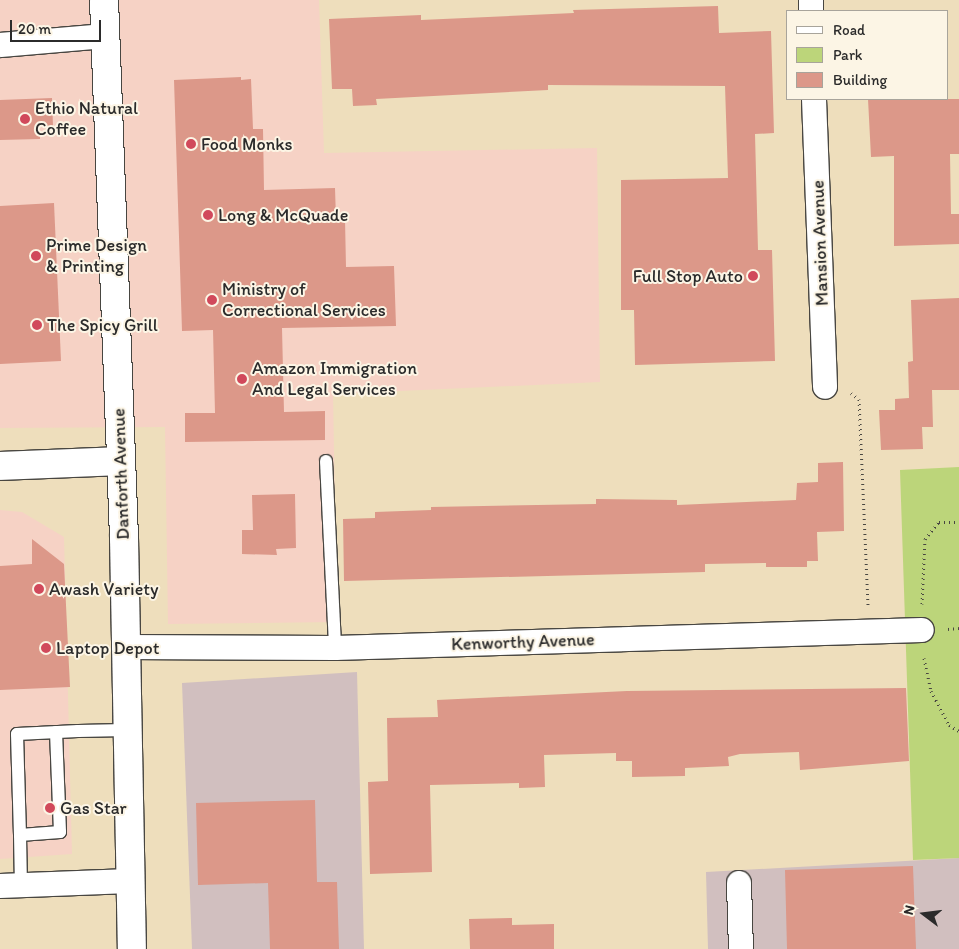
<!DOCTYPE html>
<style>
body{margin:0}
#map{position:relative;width:959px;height:949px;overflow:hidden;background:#eedebc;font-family:Itim,sans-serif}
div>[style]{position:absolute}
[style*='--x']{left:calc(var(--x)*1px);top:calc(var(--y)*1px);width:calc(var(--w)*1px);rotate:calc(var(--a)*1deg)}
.built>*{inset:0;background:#f6d2c5}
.industrial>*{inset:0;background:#d1bfbf}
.green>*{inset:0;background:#bcd57a}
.building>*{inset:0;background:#dc9889}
.path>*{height:3px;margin-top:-1.5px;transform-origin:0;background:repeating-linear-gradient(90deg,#484641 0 1px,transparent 0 5px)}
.roads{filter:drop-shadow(1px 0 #484641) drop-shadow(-1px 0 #484641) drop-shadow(0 1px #484641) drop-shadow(0 -1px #484641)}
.service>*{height:12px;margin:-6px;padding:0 6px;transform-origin:6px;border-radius:6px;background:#fff}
.minor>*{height:24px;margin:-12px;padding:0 12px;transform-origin:12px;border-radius:12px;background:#fff}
.tertiary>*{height:28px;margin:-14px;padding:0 14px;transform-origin:14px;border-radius:14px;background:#fff}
.primary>*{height:28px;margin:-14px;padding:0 14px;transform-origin:14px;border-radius:14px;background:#fff}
.dots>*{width:14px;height:14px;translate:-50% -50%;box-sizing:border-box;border:2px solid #fcf5e5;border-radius:50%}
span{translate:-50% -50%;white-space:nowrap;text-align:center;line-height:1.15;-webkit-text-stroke:4px #fcf5e5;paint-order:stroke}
.poi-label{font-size:18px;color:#2b2b2b}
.left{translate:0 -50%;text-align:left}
.right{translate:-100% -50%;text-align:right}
.street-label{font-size:18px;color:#2b2b2b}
.legend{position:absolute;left:786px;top:10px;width:162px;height:90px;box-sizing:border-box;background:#fcf5e5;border:1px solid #a8a49b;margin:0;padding:6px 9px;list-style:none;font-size:15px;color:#2b2b2b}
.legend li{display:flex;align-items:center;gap:10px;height:25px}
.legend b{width:25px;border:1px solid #a8a49b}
.north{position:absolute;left:899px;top:889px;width:50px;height:50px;-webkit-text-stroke:4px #fcf5e5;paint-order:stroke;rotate:285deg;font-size:14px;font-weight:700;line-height:20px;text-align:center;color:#2b2b2b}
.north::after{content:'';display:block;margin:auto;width:18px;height:22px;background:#2b2b2b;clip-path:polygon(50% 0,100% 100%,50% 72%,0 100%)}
.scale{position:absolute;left:10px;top:20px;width:91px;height:22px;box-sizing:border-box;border:2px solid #2b2b2b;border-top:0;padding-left:6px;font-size:15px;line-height:18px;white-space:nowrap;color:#2b2b2b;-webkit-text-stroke:4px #fcf5e5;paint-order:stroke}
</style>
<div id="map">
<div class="built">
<i style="clip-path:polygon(0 0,319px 0,324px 153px,597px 148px,600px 382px,333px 394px,337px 622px,168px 624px,165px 427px,0 428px)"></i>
<i style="clip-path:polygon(0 510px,22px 512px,64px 537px,72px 854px,0 859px)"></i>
</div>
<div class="industrial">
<i style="clip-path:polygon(357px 672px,364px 949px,192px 949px,182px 683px)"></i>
<i style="clip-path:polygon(959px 858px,959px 949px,708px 949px,706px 872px)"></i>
</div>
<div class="green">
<i style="clip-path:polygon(959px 467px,959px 858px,913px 860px,900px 470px)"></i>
</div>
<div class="building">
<i style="clip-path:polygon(718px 6px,719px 33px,771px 31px,774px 133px,755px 134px,758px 250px,772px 250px,775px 361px,635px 365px,634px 310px,621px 310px,621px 180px,728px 178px,725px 86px,548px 85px,548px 90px,376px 99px,377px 105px,353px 106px,352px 89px,332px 89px,329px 19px,421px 15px,421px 20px,574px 13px,573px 10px)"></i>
<i style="clip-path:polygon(241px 77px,241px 80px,251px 79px,253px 129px,263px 129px,264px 190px,335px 188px,336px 219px,345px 219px,346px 267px,394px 266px,396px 326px,282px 328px,284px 412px,325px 411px,325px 440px,185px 442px,185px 413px,215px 413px,213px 330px,182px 331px,174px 80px)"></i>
<i style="clip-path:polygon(52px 98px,53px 126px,40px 126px,40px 139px,0 140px,0 100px)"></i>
<i style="clip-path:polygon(868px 99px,959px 99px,959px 154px,950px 154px,951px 214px,959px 214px,959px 244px,894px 246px,894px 156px,871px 157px)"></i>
<i style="clip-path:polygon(54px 203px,61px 361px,0 364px,0 206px)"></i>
<i style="clip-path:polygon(959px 298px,959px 390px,932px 390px,933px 427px,922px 427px,923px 449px,881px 450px,879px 410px,895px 410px,895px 399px,909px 398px,908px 362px,913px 361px,911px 300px)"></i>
<i style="clip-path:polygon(843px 462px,844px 531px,817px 532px,818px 561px,807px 561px,807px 567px,766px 567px,766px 563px,705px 564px,705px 572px,344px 581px,343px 519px,375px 518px,375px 512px,431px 510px,431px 507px,596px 504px,596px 499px,677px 500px,677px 505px,796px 500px,797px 483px,818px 482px,818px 463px)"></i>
<i style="clip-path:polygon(295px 494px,296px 548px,276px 549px,277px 555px,242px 554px,242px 530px,253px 530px,252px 495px)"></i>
<i style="clip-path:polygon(32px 539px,64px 564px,70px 687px,0 690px,0 566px,32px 564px)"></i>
<i style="clip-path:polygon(906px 688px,909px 761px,800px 770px,799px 752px,740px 754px,728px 757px,729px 766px,685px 768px,685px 776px,632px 777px,632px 761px,616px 761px,616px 753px,544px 755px,545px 787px,519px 788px,519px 783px,430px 785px,432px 872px,370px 874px,368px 782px,388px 781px,387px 718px,438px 717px,437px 700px,627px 691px)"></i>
<i style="clip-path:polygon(315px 800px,317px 882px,337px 882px,339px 949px,270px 949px,268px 883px,198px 885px,196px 803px)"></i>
<i style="clip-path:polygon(913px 866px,916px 949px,787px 949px,785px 870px)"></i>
<i style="clip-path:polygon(512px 918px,512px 925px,554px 924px,554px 949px,470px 949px,469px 919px)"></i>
</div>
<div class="path">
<i style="--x:851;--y:393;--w:10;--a:37"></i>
<i style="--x:859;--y:399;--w:206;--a:87.5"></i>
<i style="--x:922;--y:604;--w:65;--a:-87.4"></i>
<i style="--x:925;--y:539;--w:22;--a:-51"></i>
<i style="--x:939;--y:522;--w:20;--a:0"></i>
<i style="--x:948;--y:629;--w:11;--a:-5"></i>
<i style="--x:924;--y:658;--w:34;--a:78"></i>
<i style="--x:931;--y:691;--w:38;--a:62"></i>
<i style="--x:949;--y:725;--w:12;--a:31"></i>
</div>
<div class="roads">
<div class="service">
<i style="--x:326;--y:461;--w:187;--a:87.2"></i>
<i style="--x:56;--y:732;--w:100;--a:87.7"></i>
<i style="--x:60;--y:832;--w:40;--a:175.7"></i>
<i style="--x:20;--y:835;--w:101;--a:-91.7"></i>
<i style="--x:17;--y:734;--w:61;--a:-2.8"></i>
<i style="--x:78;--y:731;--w:48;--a:-1.2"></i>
<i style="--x:20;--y:835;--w:50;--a:88.9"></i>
</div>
<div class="minor">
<i style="--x:811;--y:0;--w:11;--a:90"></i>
<i style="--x:0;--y:45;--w:105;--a:-4.9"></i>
<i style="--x:814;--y:99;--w:288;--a:87.8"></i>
<i style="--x:124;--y:647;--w:211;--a:0.3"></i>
<i style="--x:335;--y:648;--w:587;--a:-1.76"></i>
<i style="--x:739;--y:883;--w:66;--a:88.3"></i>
<i style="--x:0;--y:886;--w:130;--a:-2.2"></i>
</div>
<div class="tertiary">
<i style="--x:0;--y:466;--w:120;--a:-2.4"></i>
</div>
<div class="primary">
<i style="--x:104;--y:0;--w:538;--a:87.87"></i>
<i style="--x:124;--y:538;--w:411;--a:88.9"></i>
</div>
</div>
<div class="dots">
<i style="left:25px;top:119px;background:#d1495b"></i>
<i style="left:191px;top:144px;background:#d1495b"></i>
<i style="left:208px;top:215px;background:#d1495b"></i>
<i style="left:36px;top:256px;background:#d1495b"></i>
<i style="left:753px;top:276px;background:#d1495b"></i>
<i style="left:212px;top:300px;background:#d1495b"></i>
<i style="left:37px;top:325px;background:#d1495b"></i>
<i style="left:242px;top:379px;background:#d1495b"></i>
<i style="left:39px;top:589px;background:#d1495b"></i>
<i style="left:46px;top:648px;background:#d1495b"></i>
<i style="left:50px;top:808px;background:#d1495b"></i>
</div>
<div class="poi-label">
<span class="left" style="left:35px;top:119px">Ethio Natural<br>Coffee</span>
<span class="left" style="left:201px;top:144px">Food Monks</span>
<span class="left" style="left:218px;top:215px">Long &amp; McQuade</span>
<span class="left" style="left:46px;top:256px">Prime Design<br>&amp; Printing</span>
<span class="right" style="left:743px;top:276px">Full Stop Auto</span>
<span class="left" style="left:222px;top:300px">Ministry of<br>Correctional Services</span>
<span class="left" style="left:47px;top:325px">The Spicy Grill</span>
<span class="left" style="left:252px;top:379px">Amazon Immigration<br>And Legal Services</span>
<span class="left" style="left:49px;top:589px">Awash Variety</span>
<span class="left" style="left:56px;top:648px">Laptop Depot</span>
<span class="left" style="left:60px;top:808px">Gas Star</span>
</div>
<div class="street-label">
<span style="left:820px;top:243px;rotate:-92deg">Mansion Avenue</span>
<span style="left:121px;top:474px;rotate:-92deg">Danforth Avenue</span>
<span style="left:523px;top:642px;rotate:-2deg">Kenworthy Avenue</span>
</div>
<ul class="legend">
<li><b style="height:6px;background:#fff"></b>Road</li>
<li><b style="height:14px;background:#bcd57a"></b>Park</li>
<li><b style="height:14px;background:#dc9889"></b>Building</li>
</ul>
<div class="north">N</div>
<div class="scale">20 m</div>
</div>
